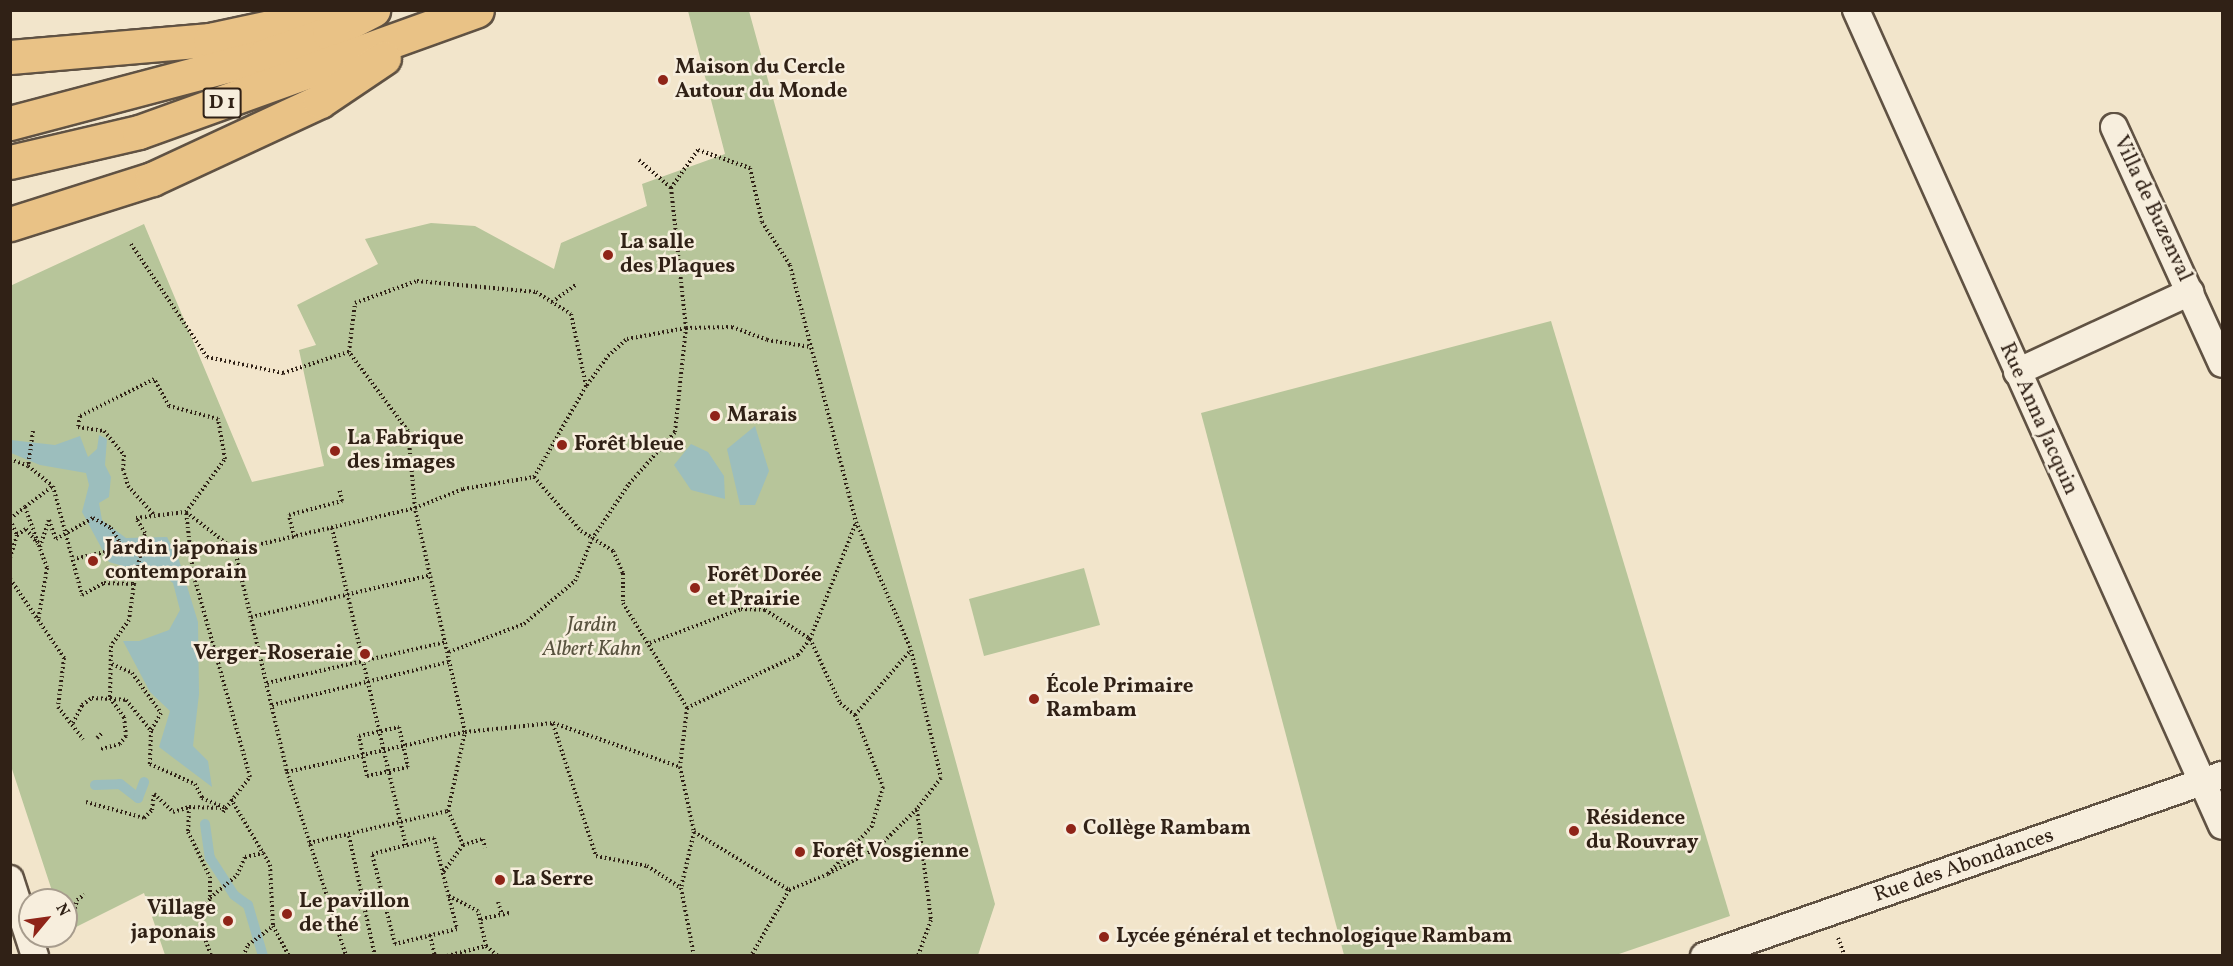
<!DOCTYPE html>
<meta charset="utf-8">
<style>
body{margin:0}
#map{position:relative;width:2233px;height:966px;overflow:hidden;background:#f2e5cb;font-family:Vollkorn,serif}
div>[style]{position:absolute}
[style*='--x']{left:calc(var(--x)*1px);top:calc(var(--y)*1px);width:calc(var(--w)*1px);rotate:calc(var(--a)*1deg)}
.green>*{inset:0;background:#b7c59a}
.water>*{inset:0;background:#9cbebd}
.stream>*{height:10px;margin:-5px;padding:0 5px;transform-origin:5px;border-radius:5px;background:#9cbebd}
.path>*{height:4px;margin-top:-2px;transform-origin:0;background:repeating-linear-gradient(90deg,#302116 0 1.5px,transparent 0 4.5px)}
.roads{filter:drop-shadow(2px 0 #605243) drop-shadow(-2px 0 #605243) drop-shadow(0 2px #605243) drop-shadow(0 -2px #605243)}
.street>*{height:26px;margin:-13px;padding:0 13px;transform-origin:13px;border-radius:13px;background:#f7eedd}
.primary>*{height:33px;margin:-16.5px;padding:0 16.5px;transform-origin:16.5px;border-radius:16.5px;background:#e9c286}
.dots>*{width:16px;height:16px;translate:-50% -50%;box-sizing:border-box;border:3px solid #f7eedd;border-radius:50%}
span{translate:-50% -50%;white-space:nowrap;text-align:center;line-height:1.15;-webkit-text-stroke:5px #f7eedd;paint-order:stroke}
.shield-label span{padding:2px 4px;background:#f7eedd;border:2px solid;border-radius:4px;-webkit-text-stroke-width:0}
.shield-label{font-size:20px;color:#302116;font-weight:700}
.poi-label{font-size:21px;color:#302116;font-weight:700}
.left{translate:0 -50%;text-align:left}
.right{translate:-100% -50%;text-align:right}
.street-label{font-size:21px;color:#302116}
.park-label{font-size:21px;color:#58523e;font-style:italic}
.frame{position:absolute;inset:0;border:12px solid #302116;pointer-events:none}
.north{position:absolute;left:18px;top:888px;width:60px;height:60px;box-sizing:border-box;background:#f7eedd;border:2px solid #a79c8d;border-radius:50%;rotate:61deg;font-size:16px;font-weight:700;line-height:24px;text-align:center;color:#302116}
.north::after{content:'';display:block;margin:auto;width:21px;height:27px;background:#8f2418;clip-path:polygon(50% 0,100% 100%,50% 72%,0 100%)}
</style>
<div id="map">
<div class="green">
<i style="clip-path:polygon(688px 11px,749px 11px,995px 904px,978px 955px,165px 955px,144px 893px,66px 932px,66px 900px,55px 900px,11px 766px,10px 286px,144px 224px,252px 482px,324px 466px,299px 350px,316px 345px,297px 305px,378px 264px,365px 239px,431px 223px,475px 226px,554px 269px,561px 243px,647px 206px,642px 184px,725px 154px)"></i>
<i style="clip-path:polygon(1551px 321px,1730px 916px,1616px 955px,1344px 955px,1201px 413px)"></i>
<i style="clip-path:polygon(1084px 568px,1100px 625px,984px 656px,969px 599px)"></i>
</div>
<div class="water">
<i style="clip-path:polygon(755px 426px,769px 471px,755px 505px,740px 505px,727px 449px)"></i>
<i style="clip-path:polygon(99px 435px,107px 439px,105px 465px,111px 477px,109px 497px,99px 503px,102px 520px,126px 538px,167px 537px,179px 560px,198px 622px,199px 694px,193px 746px,208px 761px,212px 787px,159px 747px,170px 711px,150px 692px,123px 641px,139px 641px,169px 630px,180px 610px,173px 583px,161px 574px,137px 579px,130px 568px,109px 562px,82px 512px,89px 485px,86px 473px,40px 465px,11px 453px,11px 440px,55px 445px,80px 436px,88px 457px,97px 449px)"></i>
<i style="clip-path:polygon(691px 444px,708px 452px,724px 476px,725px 499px,691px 490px,674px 465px)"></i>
</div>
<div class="stream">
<i style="--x:95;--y:785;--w:25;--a:-2"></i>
<i style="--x:120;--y:784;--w:23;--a:38"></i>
<i style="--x:138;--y:798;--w:17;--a:-69"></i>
<i style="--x:205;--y:824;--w:34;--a:82"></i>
<i style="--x:210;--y:858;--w:44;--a:57"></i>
<i style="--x:234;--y:895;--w:17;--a:36"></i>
<i style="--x:248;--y:905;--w:53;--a:73.6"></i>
</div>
<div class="path">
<i style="--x:639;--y:160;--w:43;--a:41.2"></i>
<i style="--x:671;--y:188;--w:47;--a:-54.6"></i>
<i style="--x:698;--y:150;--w:55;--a:19.1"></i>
<i style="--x:750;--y:168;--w:55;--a:77.5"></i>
<i style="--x:762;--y:222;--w:51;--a:56.9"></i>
<i style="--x:790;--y:265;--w:265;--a:75.6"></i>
<i style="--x:856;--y:522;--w:139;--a:66.7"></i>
<i style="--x:911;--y:650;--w:131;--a:76.8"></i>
<i style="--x:941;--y:778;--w:39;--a:128"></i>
<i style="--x:917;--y:809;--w:56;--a:135.7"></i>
<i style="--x:877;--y:848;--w:55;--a:152"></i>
<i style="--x:131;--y:244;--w:136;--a:56.1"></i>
<i style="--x:207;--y:357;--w:78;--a:11.9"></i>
<i style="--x:283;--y:373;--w:69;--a:-17.7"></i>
<i style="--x:552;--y:302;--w:31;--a:-36"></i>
<i style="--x:587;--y:385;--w:36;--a:-54"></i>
<i style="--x:608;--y:356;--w:25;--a:-42"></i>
<i style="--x:627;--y:339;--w:60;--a:-10.6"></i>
<i style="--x:686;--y:328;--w:46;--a:-1.2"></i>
<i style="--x:732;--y:327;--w:37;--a:20"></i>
<i style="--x:767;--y:340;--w:44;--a:9.2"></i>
<i style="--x:33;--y:431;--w:35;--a:98"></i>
<i style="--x:28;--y:466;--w:32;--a:39"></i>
<i style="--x:53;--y:486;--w:113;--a:75.1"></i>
<i style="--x:82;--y:595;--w:25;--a:-29"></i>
<i style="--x:104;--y:583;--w:30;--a:2"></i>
<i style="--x:134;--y:584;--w:36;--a:98"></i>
<i style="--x:129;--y:620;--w:32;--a:125"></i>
<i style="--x:111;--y:646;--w:52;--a:91.1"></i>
<i style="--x:110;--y:698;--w:24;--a:54"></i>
<i style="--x:124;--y:717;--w:19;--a:84"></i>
<i style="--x:126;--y:736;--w:10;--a:127"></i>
<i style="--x:120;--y:744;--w:20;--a:165"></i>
<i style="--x:10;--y:459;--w:19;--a:21"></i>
<i style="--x:25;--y:507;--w:35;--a:-37"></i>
<i style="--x:10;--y:519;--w:19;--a:-39"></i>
<i style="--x:25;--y:507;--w:65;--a:70.2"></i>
<i style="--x:47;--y:568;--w:54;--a:99.6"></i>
<i style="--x:10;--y:520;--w:17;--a:65"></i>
<i style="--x:17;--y:535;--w:24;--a:107"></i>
<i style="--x:332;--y:528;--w:326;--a:76.9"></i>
<i style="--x:17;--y:535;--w:11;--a:-34"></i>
<i style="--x:26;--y:529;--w:19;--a:51"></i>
<i style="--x:294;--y:537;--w:23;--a:-103"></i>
<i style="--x:289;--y:515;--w:55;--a:-14.8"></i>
<i style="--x:342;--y:501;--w:13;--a:-103"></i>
<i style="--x:40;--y:547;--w:28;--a:-72"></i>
<i style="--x:49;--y:520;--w:20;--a:70"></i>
<i style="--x:56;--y:539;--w:43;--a:-29.6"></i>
<i style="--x:93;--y:518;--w:21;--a:29"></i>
<i style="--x:111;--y:528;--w:15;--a:58"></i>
<i style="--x:119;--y:541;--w:8;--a:97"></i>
<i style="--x:118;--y:549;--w:45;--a:167.2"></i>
<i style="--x:235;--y:550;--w:185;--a:-13.1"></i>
<i style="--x:415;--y:508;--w:52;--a:-21.6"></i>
<i style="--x:463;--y:489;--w:72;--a:-9.6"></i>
<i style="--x:10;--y:579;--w:96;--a:55.6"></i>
<i style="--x:64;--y:658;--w:49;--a:97"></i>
<i style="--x:58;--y:707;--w:41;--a:52"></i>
<i style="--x:134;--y:584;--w:52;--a:-77.8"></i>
<i style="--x:145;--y:533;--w:17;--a:-121"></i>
<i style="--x:136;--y:518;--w:50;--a:-6.8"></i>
<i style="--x:186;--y:512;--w:62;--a:37.8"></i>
<i style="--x:235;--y:550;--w:228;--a:76.8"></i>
<i style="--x:287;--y:772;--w:193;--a:72.2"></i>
<i style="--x:251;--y:617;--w:185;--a:-13.1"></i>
<i style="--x:650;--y:643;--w:97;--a:-20.5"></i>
<i style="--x:741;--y:609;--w:24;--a:2"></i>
<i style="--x:765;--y:610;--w:54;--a:32.8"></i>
<i style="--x:810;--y:639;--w:71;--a:64.9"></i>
<i style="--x:840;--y:703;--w:19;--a:39"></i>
<i style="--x:855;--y:715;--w:77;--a:68.7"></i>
<i style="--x:883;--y:787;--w:41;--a:105.8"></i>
<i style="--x:872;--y:826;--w:65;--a:132.5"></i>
<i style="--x:828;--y:874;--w:42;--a:157.7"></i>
<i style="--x:789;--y:890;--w:76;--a:119.9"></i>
<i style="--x:449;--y:652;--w:80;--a:-20.5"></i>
<i style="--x:524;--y:624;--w:67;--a:-40.1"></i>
<i style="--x:575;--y:581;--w:45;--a:-68"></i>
<i style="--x:592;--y:539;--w:66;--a:-56.1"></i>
<i style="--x:629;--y:484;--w:69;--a:-48.5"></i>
<i style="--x:675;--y:432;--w:105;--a:-84"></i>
<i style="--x:686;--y:328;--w:141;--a:-96.1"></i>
<i style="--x:112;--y:664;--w:22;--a:24"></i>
<i style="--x:132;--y:673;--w:49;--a:54.1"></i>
<i style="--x:161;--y:713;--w:20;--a:120"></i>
<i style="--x:267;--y:683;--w:184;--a:-12.9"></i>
<i style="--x:272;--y:705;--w:182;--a:-13.7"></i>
<i style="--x:687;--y:708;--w:123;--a:-25.5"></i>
<i style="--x:798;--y:655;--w:20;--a:-53"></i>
<i style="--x:810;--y:639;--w:125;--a:-68.4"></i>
<i style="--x:855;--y:715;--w:84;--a:-49.3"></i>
<i style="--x:73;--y:723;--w:20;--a:-63"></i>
<i style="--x:82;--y:705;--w:12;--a:-35"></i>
<i style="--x:92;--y:698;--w:34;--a:3"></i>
<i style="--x:126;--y:700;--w:40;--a:51"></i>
<i style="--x:151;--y:731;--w:33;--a:92"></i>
<i style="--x:150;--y:764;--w:49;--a:24"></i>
<i style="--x:195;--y:784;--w:16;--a:63"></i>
<i style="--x:202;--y:798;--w:25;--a:23"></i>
<i style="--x:225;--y:808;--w:4;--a:117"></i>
<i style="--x:223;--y:812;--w:44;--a:-52.4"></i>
<i style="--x:250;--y:777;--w:212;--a:-105.6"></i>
<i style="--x:193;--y:573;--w:61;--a:-96.5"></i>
<i style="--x:186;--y:512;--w:66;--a:-53.7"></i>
<i style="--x:225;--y:459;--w:41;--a:-99.9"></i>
<i style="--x:218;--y:419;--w:51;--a:-165.1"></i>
<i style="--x:169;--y:406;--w:31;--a:-119"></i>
<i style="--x:154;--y:379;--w:83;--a:153.4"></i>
<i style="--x:80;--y:416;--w:11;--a:100"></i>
<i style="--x:78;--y:427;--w:26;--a:9"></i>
<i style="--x:104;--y:431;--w:31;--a:50"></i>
<i style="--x:124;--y:455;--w:14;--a:94"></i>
<i style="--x:123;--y:469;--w:18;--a:74"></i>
<i style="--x:128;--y:486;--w:38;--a:48"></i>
<i style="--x:553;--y:724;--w:139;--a:72"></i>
<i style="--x:596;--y:856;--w:52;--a:11.1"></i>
<i style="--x:647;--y:866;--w:40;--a:32.9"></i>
<i style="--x:399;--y:727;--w:41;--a:77.3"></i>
<i style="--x:408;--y:767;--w:42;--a:167.6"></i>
<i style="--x:367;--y:776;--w:41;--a:-101.3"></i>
<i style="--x:359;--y:736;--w:41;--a:-12.7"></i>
<i style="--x:97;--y:738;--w:7;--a:-45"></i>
<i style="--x:287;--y:772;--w:182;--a:-12.7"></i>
<i style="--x:465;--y:732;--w:88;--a:-5.8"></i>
<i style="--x:553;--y:723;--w:134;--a:19.1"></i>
<i style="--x:231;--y:799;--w:77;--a:59.4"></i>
<i style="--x:270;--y:865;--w:61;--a:87.2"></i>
<i style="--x:273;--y:926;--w:34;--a:62"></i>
<i style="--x:86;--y:802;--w:60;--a:15.4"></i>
<i style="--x:144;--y:818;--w:11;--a:-45"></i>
<i style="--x:152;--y:810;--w:16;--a:-83"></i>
<i style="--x:154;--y:794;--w:26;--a:43"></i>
<i style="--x:173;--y:812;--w:17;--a:-17"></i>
<i style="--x:189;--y:807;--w:25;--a:92"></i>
<i style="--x:188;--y:832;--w:50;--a:63.9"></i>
<i style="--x:210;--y:877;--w:22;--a:90"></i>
<i style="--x:210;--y:899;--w:21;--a:129"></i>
<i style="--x:197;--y:915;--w:43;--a:71.1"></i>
<i style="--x:189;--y:807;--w:32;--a:2"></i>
<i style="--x:917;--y:810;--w:111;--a:82.7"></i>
<i style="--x:931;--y:920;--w:38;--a:110"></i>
<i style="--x:448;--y:811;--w:81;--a:-77.9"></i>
<i style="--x:465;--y:732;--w:230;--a:-102.6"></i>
<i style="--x:415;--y:508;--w:77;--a:-95.2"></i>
<i style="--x:408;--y:431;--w:99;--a:-126.8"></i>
<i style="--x:349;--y:352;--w:49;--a:-83"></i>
<i style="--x:355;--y:303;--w:66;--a:-19.5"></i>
<i style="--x:417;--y:281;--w:120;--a:5.3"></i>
<i style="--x:536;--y:292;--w:41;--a:32.2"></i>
<i style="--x:571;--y:314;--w:74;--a:78.2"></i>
<i style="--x:586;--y:386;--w:105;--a:119.7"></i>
<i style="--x:534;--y:477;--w:72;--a:49"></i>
<i style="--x:581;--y:531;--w:38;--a:32"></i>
<i style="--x:613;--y:551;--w:24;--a:66"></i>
<i style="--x:623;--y:573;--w:30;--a:90"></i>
<i style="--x:623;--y:603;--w:123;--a:58.6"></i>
<i style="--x:687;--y:708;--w:59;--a:96.8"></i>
<i style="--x:680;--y:767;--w:66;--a:77.8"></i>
<i style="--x:694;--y:832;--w:57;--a:103.1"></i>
<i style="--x:681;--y:888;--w:69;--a:79.2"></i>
<i style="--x:694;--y:832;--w:111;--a:31.4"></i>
<i style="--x:349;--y:836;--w:123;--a:77.8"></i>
<i style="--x:434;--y:838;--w:94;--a:75.8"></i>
<i style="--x:457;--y:929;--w:64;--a:166.4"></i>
<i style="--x:395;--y:944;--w:93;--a:-104.3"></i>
<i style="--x:372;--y:854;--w:64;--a:-14.5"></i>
<i style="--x:309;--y:843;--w:143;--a:-13"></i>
<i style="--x:448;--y:811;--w:37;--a:66"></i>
<i style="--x:463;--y:845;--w:34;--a:126"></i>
<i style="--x:463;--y:845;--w:21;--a:-17"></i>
<i style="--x:483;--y:839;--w:9;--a:77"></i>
<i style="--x:210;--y:898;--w:35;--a:-40"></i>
<i style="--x:237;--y:875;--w:20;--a:-66"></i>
<i style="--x:245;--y:857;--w:19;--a:-12"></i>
<i style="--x:498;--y:902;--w:13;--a:72"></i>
<i style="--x:329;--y:908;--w:55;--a:-15.8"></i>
<i style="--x:66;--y:917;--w:9;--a:-27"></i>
<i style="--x:74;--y:913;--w:13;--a:-77"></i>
<i style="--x:77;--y:900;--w:9;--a:-36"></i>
<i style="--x:481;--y:919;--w:30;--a:-12"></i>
<i style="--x:430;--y:935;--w:22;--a:77"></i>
<i style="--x:1838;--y:938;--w:19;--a:69"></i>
<i style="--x:486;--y:946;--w:16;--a:40"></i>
<i style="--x:243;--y:956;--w:12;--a:-66"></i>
<i style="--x:248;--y:945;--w:31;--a:-37"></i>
<i style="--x:447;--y:956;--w:40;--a:-14.4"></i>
<i style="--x:486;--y:946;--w:36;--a:-103"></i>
<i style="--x:478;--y:911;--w:33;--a:-153"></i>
</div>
<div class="roads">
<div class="street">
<i style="--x:1856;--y:10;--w:894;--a:65.84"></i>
<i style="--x:2114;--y:127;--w:260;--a:65.5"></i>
<i style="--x:2017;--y:372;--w:191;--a:-24.8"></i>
<i style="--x:10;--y:879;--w:81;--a:72"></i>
<i style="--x:1704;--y:956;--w:549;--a:-19.26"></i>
</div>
<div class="primary">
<i style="--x:10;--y:57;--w:201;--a:-4.9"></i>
<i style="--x:210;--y:40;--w:119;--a:-12.2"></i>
<i style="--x:10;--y:123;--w:263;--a:-14.8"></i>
<i style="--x:264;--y:56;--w:69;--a:-19.5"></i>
<i style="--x:329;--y:33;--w:50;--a:-27.6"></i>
<i style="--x:10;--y:162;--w:132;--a:-13.1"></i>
<i style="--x:139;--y:132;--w:359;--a:-19.8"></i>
<i style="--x:10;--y:224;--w:149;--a:-17.6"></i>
<i style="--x:152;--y:179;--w:185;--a:-24.9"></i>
<i style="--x:320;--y:101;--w:77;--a:-33.9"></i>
</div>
</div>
<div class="dots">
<i style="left:663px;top:80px;background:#8f2418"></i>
<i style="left:608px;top:255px;background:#8f2418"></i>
<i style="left:715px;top:416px;background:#8f2418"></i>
<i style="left:562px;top:445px;background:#8f2418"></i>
<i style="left:335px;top:451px;background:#8f2418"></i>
<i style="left:93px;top:561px;background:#8f2418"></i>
<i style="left:695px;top:588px;background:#8f2418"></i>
<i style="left:365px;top:654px;background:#8f2418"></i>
<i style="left:1034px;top:699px;background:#8f2418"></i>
<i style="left:1071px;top:829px;background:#8f2418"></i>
<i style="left:1574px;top:831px;background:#8f2418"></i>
<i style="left:800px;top:852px;background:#8f2418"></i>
<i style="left:500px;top:880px;background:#8f2418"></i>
<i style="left:287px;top:914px;background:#8f2418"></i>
<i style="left:228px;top:921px;background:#8f2418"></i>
<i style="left:1104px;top:937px;background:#8f2418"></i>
</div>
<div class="shield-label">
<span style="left:222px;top:103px">D 1</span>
</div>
<div class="poi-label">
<span class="left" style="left:675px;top:80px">Maison du Cercle<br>Autour du Monde</span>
<span class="left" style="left:620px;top:255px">La salle<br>des Plaques</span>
<span class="left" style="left:727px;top:416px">Marais</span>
<span class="left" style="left:347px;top:451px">La Fabrique<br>des images</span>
<span class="left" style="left:574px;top:445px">Forêt bleue</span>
<span class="left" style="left:105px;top:561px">Jardin japonais<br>contemporain</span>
<span class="left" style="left:707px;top:588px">Forêt Dorée<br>et Prairie</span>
<span class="right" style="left:353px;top:654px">Verger-Roseraie</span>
<span class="left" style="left:1046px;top:699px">École Primaire<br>Rambam</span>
<span class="left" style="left:1586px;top:831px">Résidence<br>du Rouvray</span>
<span class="left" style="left:1083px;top:829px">Collège Rambam</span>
<span class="left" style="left:812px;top:852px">Forêt Vosgienne</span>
<span class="left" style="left:512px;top:880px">La Serre</span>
<span class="left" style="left:299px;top:914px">Le pavillon<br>de thé</span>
<span class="right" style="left:216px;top:921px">Village<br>japonais</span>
<span class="left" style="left:1116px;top:937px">Lycée général et technologique Rambam</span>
</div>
<div class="street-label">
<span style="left:2152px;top:209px;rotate:65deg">Villa de Buzenval</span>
<span style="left:2038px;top:419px;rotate:66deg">Rue Anna Jacquin</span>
<span style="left:1964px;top:866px;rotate:-19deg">Rue des Abondances</span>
</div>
<div class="park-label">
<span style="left:592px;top:638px">Jardin<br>Albert Kahn</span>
</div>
<div class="frame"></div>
<div class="north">N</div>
</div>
